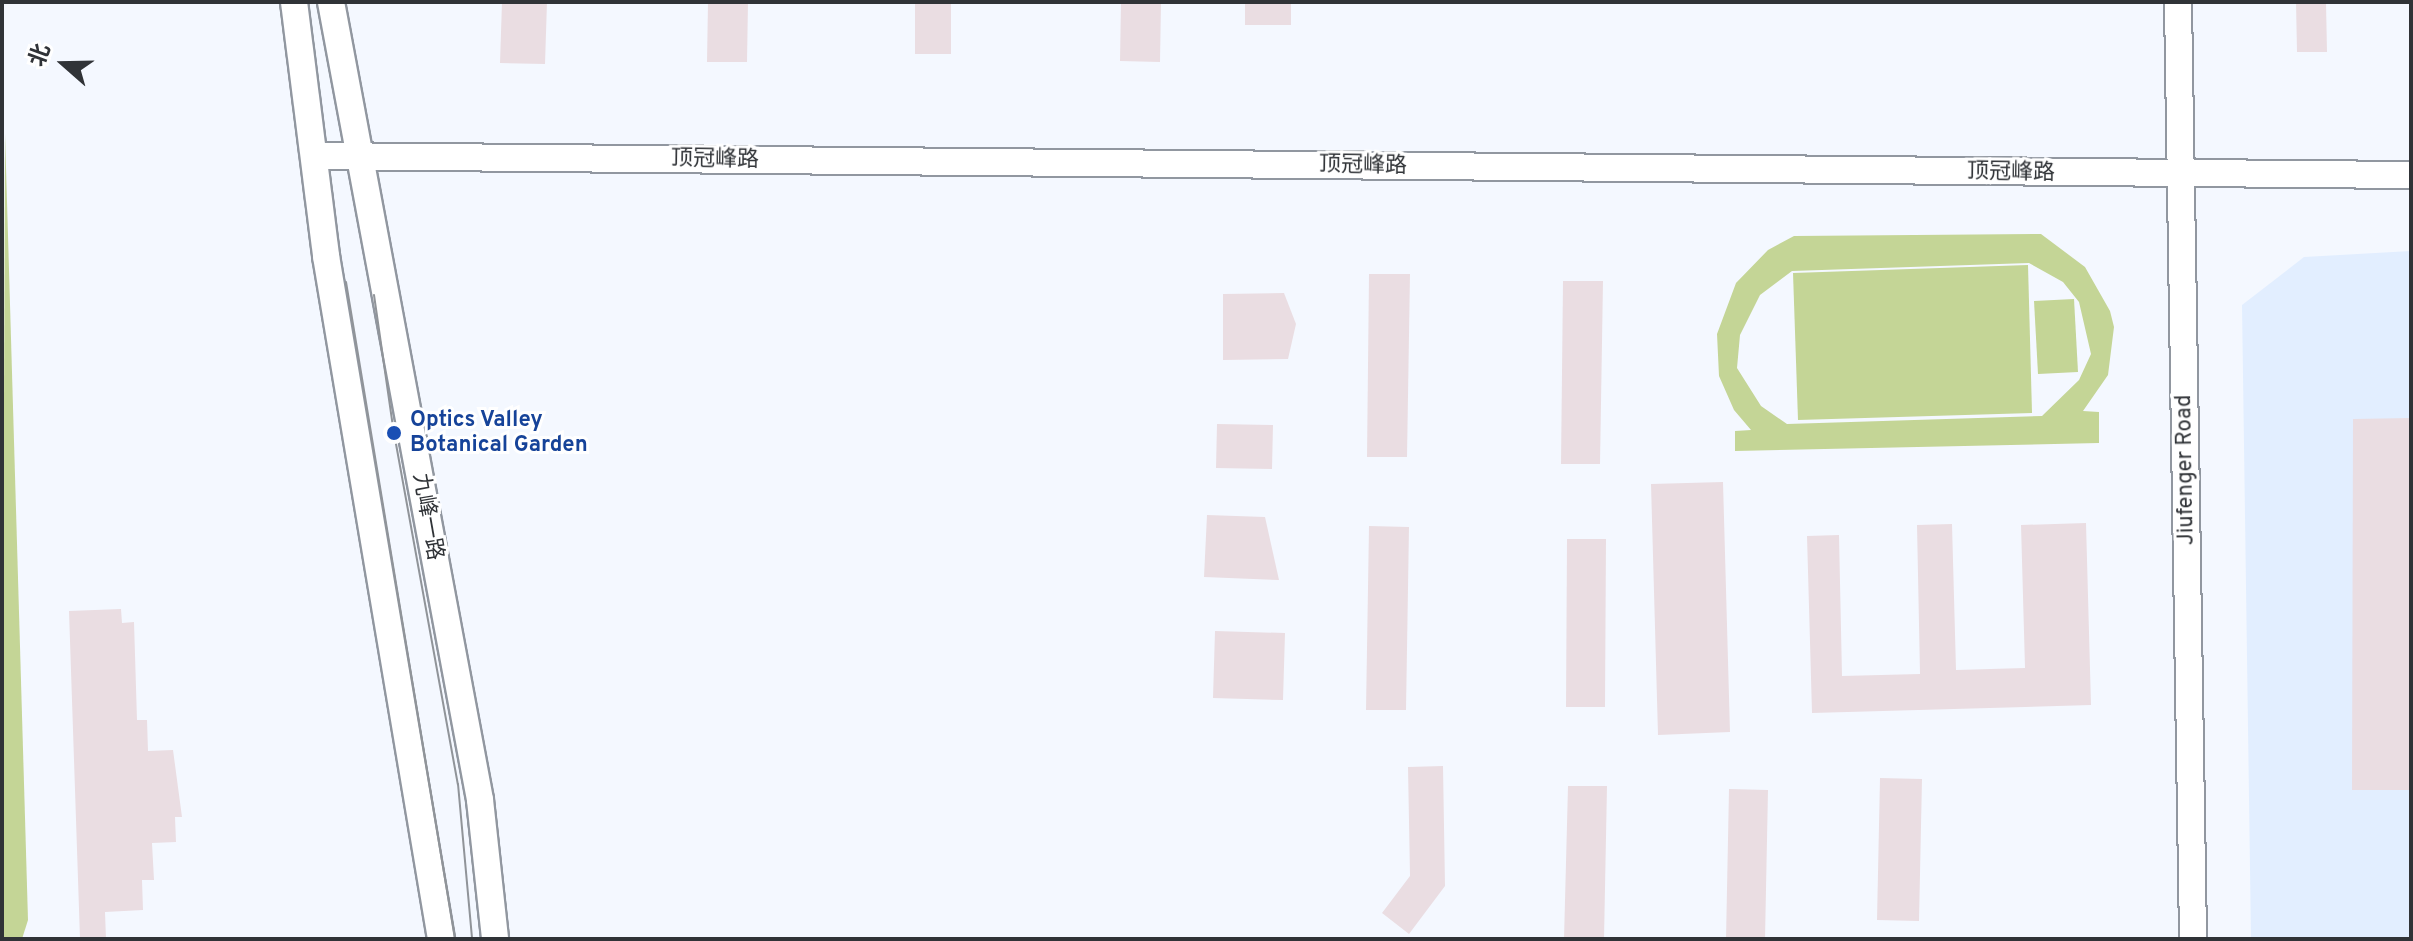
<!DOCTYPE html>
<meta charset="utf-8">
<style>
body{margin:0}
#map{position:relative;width:2413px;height:941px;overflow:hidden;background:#f4f8ff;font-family:Overpass,"Noto Sans SC",sans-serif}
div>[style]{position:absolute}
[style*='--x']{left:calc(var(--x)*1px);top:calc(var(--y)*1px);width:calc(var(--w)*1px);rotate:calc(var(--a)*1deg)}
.built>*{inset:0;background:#e2eeff}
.green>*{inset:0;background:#c4d596}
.building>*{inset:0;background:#eadde2}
.roads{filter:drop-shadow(2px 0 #9197a0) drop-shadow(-2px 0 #9197a0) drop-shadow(0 2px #9197a0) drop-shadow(0 -2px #9197a0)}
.minor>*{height:26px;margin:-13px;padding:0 13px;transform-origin:13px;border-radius:13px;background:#fff}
.tram>*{height:2px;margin:-1px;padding:0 1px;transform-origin:1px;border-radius:1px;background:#909499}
.dots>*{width:22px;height:22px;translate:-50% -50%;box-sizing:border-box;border:4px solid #fff;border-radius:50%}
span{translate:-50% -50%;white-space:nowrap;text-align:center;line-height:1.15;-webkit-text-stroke:6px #fff;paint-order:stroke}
.street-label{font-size:22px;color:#303337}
.transit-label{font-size:22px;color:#164399;font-weight:700}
.left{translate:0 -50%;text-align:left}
.frame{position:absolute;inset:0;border:4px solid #303337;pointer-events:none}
.north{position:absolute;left:24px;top:24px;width:80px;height:80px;-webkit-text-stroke:6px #fff;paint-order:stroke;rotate:290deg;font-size:22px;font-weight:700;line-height:32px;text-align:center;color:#303337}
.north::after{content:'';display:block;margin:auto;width:28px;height:36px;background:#303337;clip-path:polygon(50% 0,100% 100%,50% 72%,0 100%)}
</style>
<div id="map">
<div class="built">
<i style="clip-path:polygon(2411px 251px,2411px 939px,2251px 939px,2242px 305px,2304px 257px)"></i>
</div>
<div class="green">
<i style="clip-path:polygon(5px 133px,28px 920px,22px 939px,2px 939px)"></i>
<i style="clip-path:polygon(evenodd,2041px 234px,2085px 267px,2110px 311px,2114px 327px,2108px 375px,2083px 411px,2099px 412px,2099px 443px,1735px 451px,1735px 431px,1751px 430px,1734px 410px,1719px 376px,1717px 334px,1736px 283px,1768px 250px,1794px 236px,2041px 234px,2029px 263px,2063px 282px,2079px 302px,2091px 354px,2079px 380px,2042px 416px,1787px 424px,1761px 406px,1737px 368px,1740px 335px,1760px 295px,1792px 271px,2029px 263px)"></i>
<i style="clip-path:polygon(2028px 265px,2032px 413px,1798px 420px,1793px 273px)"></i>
<i style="clip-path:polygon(2074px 299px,2078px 372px,2038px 374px,2034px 301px)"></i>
</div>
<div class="building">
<i style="clip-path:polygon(502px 2px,547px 2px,545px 64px,500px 63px)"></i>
<i style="clip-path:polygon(708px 2px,748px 2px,747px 62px,707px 62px)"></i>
<i style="clip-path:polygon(915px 2px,951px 2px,951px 54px,915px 54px)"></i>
<i style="clip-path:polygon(1121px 2px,1161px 2px,1160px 62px,1120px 61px)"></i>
<i style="clip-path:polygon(1245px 2px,1291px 2px,1291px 25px,1245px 25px)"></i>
<i style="clip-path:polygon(2296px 2px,2326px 2px,2327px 52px,2297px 52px)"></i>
<i style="clip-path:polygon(1369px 274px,1410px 274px,1407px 457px,1367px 457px)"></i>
<i style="clip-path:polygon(1563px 281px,1603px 281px,1600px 464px,1561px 464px)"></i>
<i style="clip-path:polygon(1284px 293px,1296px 324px,1288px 359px,1223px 360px,1223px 294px)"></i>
<i style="clip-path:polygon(2411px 418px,2411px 790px,2352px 790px,2353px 419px)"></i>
<i style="clip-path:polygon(1217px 424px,1273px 425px,1272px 469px,1216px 468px)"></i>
<i style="clip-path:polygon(1723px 482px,1730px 732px,1658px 735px,1651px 484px)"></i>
<i style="clip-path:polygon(1207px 515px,1265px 517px,1279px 580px,1204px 577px)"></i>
<i style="clip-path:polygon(2086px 523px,2091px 705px,1812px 713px,1807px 536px,1839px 535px,1842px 676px,1920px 674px,1917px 525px,1952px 524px,1956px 670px,2025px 668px,2021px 525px)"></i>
<i style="clip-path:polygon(1369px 526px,1409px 527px,1406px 710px,1366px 710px)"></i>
<i style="clip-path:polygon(1567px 539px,1606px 539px,1605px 707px,1566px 707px)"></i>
<i style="clip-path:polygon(121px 609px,122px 623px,134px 622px,137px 720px,147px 720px,148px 751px,173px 750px,182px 817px,175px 817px,176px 842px,152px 843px,154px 880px,142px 880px,143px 910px,105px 912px,106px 939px,80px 939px,69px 611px)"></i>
<i style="clip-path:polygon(1215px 631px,1285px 633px,1283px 700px,1213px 698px)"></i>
<i style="clip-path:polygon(1443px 766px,1445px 886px,1409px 934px,1382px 913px,1410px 876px,1408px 767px)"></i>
<i style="clip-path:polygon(1880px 778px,1922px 779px,1919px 921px,1877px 920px)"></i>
<i style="clip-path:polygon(1568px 786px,1607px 786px,1604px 939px,1564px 939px)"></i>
<i style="clip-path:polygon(1729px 789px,1768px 790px,1765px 939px,1726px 939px)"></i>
</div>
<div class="roads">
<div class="minor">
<i style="--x:294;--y:2;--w:256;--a:82.8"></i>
<i style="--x:326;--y:256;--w:693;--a:80.44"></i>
<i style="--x:331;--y:2;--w:812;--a:79.42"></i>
<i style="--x:480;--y:800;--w:140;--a:83.8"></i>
<i style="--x:2178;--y:2;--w:937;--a:89.08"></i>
<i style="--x:316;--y:156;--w:2095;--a:0.52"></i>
</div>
</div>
<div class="tram">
<i style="--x:346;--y:282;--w:666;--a:80.58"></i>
<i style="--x:374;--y:295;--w:139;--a:81.8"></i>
<i style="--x:394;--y:433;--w:357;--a:79.7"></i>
<i style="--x:458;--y:784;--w:156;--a:84.8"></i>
</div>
<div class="dots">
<i style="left:394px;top:433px;background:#1a4fb4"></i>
</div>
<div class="street-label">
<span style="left:715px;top:160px;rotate:1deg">顶冠峰路</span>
<span style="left:1363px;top:166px;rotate:1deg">顶冠峰路</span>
<span style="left:2011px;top:173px;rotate:1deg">顶冠峰路</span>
<span style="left:2186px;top:470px;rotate:-91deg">Jiufenger Road</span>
<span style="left:427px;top:517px;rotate:80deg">九峰一路</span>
</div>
<div class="transit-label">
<span class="left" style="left:410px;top:433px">Optics Valley<br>Botanical Garden</span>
</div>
<div class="frame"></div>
<div class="north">北</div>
</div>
